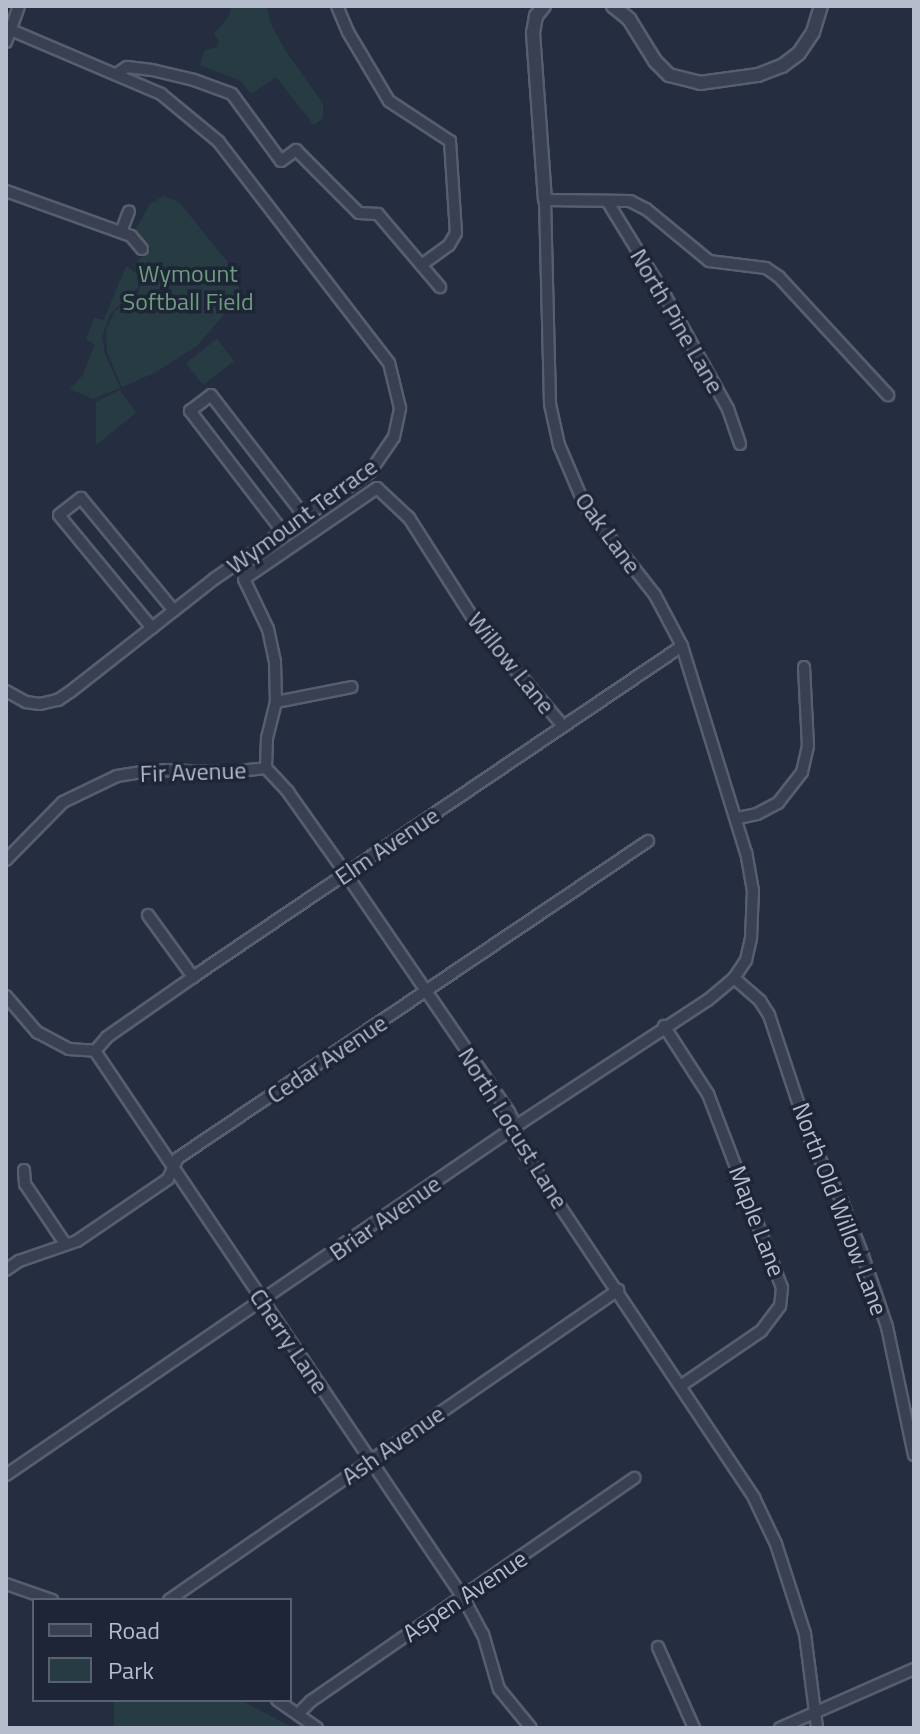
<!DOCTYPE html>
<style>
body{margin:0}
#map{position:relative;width:920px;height:1734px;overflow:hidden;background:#252e41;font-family:"Titillium Web",sans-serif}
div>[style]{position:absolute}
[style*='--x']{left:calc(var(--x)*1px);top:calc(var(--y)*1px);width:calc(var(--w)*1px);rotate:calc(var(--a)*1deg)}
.green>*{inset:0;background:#273c42}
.roads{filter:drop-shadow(2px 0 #575e6e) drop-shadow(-2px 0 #575e6e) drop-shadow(0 2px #575e6e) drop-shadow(0 -2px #575e6e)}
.minor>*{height:10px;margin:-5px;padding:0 5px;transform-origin:5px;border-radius:5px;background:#394051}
.tertiary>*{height:12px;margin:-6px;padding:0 6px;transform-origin:6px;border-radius:6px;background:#394051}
span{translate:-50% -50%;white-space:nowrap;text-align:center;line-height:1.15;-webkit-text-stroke:7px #1e2536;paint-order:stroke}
.park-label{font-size:24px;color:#6c9d7c}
.street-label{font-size:24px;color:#b5bccb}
.frame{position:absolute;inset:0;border:8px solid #b5bccb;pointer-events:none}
.legend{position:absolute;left:32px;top:1598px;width:260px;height:104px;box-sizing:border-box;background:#1e2536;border:2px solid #5a6172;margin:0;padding:10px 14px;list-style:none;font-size:24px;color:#b5bccb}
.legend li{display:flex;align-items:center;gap:16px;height:40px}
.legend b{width:40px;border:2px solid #5a6172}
</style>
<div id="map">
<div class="green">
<i style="clip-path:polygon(232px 6px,267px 6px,270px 22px,285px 50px,323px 104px,323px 118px,314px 125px,276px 77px,251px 94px,241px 81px,200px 65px,205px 50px,217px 47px,219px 41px,214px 34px,228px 18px)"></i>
<i style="clip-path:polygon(164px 196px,179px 202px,229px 264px,240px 291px,239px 297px,197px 346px,154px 373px,122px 387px,107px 352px,106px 330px,115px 311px,139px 292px,141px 278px,133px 264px,151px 250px,136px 229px,150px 204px)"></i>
<i style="clip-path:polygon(126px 266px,137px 274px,138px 287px,110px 314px,102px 337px,105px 354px,120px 388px,93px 399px,70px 389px,82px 376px,95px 345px,86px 339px,94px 318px,104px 320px)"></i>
<i style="clip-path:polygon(217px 339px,234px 361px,203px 385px,186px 363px)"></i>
<i style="clip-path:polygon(120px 390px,136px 413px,96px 445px,96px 402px)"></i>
<i style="clip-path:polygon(114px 1700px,240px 1700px,294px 1728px,114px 1728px)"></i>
</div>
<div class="roads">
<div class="minor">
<i style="--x:337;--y:6;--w:28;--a:67"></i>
<i style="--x:348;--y:32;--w:80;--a:59.3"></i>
<i style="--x:389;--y:101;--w:73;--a:33.3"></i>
<i style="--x:450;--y:141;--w:92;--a:86.3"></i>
<i style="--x:456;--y:233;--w:14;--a:120"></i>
<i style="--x:449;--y:245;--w:34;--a:144"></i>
<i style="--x:6;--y:42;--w:38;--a:-70"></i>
<i style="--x:118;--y:73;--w:11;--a:-34"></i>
<i style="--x:127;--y:67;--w:25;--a:7"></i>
<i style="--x:152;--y:70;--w:43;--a:13.4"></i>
<i style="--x:194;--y:80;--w:40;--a:20.2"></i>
<i style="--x:232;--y:94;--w:83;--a:53.8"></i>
<i style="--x:281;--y:161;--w:19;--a:-36"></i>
<i style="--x:296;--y:150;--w:89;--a:45"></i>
<i style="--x:359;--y:213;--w:19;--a:3"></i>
<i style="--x:378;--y:214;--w:96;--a:49.7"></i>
<i style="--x:6;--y:191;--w:133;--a:19.8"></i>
<i style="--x:131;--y:236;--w:17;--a:50"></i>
<i style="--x:607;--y:201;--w:107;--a:58.4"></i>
<i style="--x:663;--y:292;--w:134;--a:60.9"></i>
<i style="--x:728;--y:409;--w:37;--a:71"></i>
<i style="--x:121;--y:232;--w:22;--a:-69"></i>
<i style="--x:283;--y:532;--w:153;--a:-127.5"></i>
<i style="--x:190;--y:411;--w:26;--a:-37"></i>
<i style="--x:211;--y:395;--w:154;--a:52.4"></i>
<i style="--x:152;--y:628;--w:146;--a:-129.5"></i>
<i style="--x:59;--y:515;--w:28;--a:-38"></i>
<i style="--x:81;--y:498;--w:146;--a:50.5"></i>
<i style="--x:6;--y:691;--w:23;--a:29"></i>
<i style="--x:26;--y:702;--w:14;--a:8"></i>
<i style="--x:40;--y:704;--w:18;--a:-13"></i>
<i style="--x:58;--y:700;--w:14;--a:-34"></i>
<i style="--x:70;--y:692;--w:183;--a:-38.1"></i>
<i style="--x:214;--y:579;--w:189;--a:-34.4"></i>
<i style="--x:370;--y:472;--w:42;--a:-55.6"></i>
<i style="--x:394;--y:437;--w:30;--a:-78"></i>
<i style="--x:400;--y:408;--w:46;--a:-103.7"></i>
<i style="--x:389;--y:363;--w:279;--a:-127.6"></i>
<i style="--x:219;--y:142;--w:75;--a:-140.4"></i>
<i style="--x:161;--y:94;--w:163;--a:-156.9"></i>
<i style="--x:276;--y:702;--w:77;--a:-11.2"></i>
<i style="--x:563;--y:726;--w:135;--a:-130.2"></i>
<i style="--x:476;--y:623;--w:125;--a:-122.5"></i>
<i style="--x:409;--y:518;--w:44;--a:-136.8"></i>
<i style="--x:377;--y:488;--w:161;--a:145.6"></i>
<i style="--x:244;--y:579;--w:55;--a:64.4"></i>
<i style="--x:268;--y:629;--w:34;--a:78"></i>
<i style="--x:275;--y:662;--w:40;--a:88.6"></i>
<i style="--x:276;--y:702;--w:37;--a:104"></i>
<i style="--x:267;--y:738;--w:30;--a:92"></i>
<i style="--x:266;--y:768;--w:33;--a:47"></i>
<i style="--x:288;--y:792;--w:100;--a:54.7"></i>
<i style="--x:346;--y:874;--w:288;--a:55.6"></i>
<i style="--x:509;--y:1112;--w:16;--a:63"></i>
<i style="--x:516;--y:1126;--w:16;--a:86"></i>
<i style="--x:517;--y:1142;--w:428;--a:56.3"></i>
<i style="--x:754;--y:1498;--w:51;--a:64.4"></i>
<i style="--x:776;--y:1544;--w:95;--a:72.1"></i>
<i style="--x:805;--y:1634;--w:95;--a:82.7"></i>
<i style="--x:738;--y:818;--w:19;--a:-12"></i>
<i style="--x:757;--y:814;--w:24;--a:-28"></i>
<i style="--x:778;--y:803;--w:39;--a:-52"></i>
<i style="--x:802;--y:772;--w:27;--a:-77"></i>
<i style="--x:808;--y:746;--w:79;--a:-92.9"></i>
<i style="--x:6;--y:860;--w:81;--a:-45.5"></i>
<i style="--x:63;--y:802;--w:60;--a:-25.7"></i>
<i style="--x:117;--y:776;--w:38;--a:-9"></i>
<i style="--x:155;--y:770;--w:74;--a:1.5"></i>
<i style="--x:229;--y:772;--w:37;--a:-6"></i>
<i style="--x:148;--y:915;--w:77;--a:54"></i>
<i style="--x:734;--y:978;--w:35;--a:41"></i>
<i style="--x:760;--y:1001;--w:17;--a:57"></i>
<i style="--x:769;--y:1015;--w:136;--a:71.6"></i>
<i style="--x:812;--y:1144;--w:64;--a:62.2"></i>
<i style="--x:842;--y:1201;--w:59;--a:69.1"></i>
<i style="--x:863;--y:1256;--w:75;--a:71.3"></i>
<i style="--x:887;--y:1327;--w:131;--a:78.1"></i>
<i style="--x:6;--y:996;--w:48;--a:49.3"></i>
<i style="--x:37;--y:1032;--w:36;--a:28"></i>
<i style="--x:69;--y:1049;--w:26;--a:4"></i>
<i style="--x:95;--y:1051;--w:661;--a:56.05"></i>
<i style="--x:464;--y:1599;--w:40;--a:62"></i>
<i style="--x:483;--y:1634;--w:57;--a:73.8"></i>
<i style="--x:499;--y:1689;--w:50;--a:50.6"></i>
<i style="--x:664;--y:1026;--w:81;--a:57.1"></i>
<i style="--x:708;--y:1094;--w:208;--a:69.1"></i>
<i style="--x:782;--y:1288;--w:18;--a:96"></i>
<i style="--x:780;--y:1306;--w:31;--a:127"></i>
<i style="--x:761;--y:1331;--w:96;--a:145.6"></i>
<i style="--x:95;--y:1051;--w:18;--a:-49"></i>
<i style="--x:107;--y:1037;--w:105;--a:-34.9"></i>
<i style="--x:193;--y:977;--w:590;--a:-34.09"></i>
<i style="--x:24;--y:1170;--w:14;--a:86"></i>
<i style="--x:25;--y:1184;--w:73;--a:56.1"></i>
<i style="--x:6;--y:1270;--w:16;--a:-35"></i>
<i style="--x:19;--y:1261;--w:61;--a:-19"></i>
<i style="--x:77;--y:1241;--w:110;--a:-34.3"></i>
<i style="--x:168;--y:1179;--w:23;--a:-65"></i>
<i style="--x:178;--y:1158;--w:567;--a:-34"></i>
<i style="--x:6;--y:1475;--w:625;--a:-34.38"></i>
<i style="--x:522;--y:1122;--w:222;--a:-33.3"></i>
<i style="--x:708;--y:1000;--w:34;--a:-40"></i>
<i style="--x:734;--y:978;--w:22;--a:-56"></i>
<i style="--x:746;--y:960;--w:23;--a:-77"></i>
<i style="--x:751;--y:938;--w:47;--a:-87.6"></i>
<i style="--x:753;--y:891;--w:39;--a:-100"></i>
<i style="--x:746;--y:853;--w:217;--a:-107.2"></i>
<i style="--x:682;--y:646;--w:58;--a:-117.9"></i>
<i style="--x:655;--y:595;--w:113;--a:-128.2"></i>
<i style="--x:585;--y:506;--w:66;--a:-113.1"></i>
<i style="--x:559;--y:445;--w:42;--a:-102.4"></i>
<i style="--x:550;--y:404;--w:204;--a:-91.4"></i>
<i style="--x:545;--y:200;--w:85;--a:0.7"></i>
<i style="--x:630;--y:201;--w:18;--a:27"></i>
<i style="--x:646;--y:209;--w:82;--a:39.5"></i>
<i style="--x:709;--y:261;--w:57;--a:7"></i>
<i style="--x:766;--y:268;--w:16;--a:35"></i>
<i style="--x:779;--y:277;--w:161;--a:47.3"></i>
<i style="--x:6;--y:1584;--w:49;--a:19.2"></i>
<i style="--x:169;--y:1600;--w:546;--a:-34.62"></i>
<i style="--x:658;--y:1647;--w:89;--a:66"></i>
<i style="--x:277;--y:1700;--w:49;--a:35"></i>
<i style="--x:298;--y:1714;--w:18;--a:-45"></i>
<i style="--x:311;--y:1701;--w:393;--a:-34.6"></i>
<i style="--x:780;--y:1728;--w:146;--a:-23.8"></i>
</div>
<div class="tertiary">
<i style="--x:544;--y:6;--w:13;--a:129"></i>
<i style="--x:536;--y:16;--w:17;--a:100"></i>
<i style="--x:533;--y:33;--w:167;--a:85.9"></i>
<i style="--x:613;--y:6;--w:21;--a:39"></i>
<i style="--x:629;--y:19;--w:49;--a:58.2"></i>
<i style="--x:655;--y:61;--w:20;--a:45"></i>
<i style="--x:669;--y:75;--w:32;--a:14"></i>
<i style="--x:700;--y:83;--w:59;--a:-7.9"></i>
<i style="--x:758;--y:75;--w:26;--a:-21"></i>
<i style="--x:782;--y:66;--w:21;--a:-37"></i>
<i style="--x:799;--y:53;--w:25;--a:-56"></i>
<i style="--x:813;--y:32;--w:27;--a:-73"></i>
</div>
</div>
<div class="park-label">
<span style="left:188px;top:288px">Wymount<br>Softball Field</span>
</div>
<div class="street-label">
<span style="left:677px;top:321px;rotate:60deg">North Pine Lane</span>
<span style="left:302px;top:516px;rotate:-36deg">Wymount Terrace</span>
<span style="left:608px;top:533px;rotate:54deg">Oak Lane</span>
<span style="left:511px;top:663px;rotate:51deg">Willow Lane</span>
<span style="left:193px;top:772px;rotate:-2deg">Fir Avenue</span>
<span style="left:387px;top:846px;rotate:-34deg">Elm Avenue</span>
<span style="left:327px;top:1059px;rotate:-34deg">Cedar Avenue</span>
<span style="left:513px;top:1128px;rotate:58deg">North Locust Lane</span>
<span style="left:840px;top:1209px;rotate:69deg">North Old Willow Lane</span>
<span style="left:385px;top:1218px;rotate:-35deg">Briar Avenue</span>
<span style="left:757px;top:1221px;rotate:69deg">Maple Lane</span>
<span style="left:289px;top:1341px;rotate:56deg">Cherry Lane</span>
<span style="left:393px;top:1445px;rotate:-35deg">Ash Avenue</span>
<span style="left:465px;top:1596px;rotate:-34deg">Aspen Avenue</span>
</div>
<div class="frame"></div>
<ul class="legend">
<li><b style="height:10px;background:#394051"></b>Road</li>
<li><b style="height:22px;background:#273c42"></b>Park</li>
</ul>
</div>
